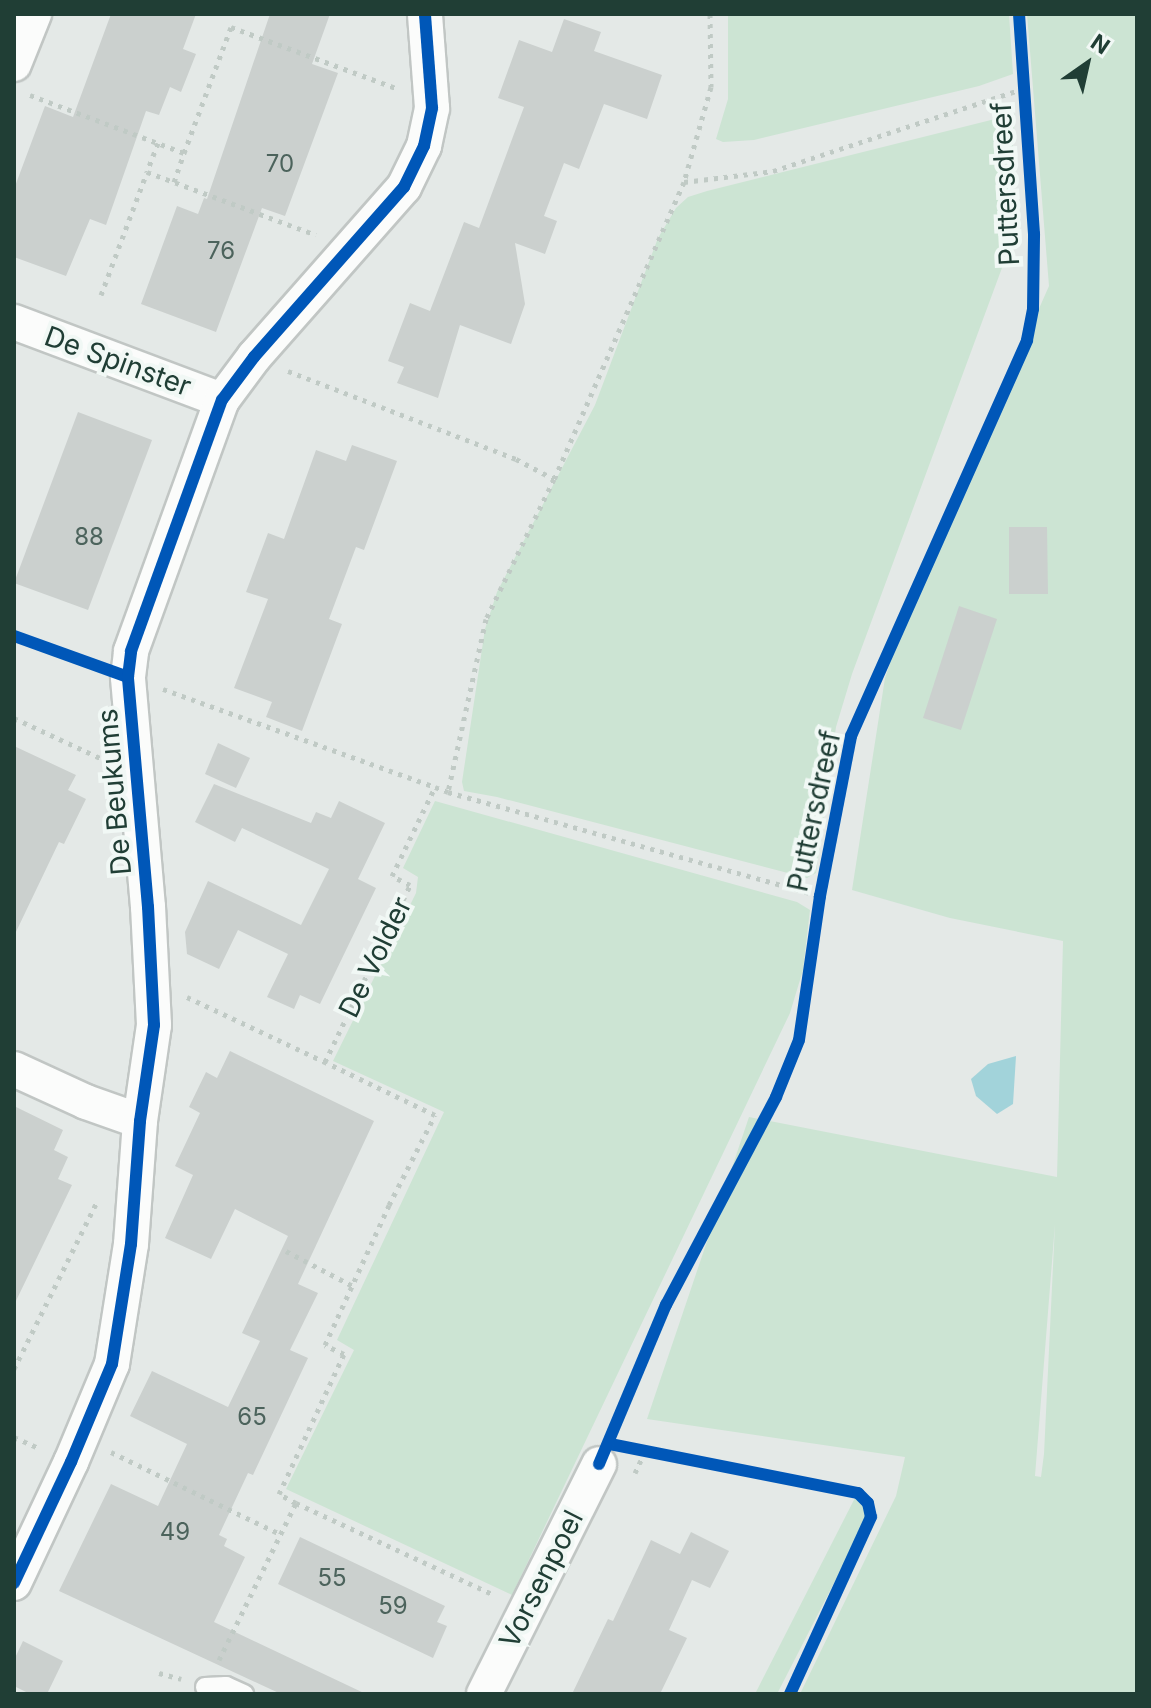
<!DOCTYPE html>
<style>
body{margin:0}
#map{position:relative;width:1151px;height:1708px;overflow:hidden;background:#e4e9e7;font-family:Inter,sans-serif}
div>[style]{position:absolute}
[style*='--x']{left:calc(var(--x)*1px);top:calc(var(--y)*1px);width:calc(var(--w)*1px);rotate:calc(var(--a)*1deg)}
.green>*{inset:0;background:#cce4d3}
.water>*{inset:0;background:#a2d3da}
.building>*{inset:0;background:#cbd0ce}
.path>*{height:5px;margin-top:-2.5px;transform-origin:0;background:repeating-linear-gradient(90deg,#c0cac5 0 4px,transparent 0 10px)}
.roads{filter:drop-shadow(2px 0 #c1c6c4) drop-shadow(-2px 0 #c1c6c4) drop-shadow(0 2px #c1c6c4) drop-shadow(0 -2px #c1c6c4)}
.service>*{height:18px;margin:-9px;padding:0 9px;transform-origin:9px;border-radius:9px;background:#fbfcfb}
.minor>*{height:34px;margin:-17px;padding:0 17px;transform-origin:17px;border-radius:17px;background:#fbfcfb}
.cycleway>*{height:12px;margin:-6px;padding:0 6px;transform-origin:6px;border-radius:6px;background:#0057b8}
span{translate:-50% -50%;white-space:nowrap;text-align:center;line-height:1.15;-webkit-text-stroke:8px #f1f8f5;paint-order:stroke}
.number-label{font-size:24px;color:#4c635c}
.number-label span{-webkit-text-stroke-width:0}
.street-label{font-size:28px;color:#203e35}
.frame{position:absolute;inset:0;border:16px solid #203e35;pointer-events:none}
.north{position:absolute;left:1047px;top:24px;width:80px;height:80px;-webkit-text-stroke:6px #f1f8f5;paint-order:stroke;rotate:34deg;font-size:22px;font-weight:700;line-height:32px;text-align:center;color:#203e35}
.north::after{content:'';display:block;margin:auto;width:28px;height:36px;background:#203e35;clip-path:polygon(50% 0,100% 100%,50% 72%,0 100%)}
</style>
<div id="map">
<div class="green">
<i style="clip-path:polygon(728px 14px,1009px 14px,1013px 74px,979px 86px,754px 140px,723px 142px,716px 139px,728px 99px)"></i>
<i style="clip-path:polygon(evenodd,1027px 14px,1137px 14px,1137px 1694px,800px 1694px,896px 1496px,905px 1457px,647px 1419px,749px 1117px,1057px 1177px,1063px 941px,950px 918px,852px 890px,885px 678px,907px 612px,943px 525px,1049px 286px,1027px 14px,1055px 1224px,1044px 1454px,1041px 1477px,1035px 1476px,1055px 1224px)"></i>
<i style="clip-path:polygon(1015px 114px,1006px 257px,852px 674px,836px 727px,816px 873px,807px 878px,497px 797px,464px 791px,462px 782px,485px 629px,497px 592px,595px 405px,658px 238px,676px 208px,688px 197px,707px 191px)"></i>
<i style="clip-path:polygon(435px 801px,797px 902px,810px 910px,803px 970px,790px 1013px,512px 1595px,286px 1489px,354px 1350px,337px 1340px,444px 1112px,333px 1061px,416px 893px,418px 877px,403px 868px)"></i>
<i style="clip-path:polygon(859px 1490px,874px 1505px,777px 1694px,755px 1694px)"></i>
</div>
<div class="water">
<i style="clip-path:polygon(1016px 1056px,1013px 1104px,997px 1114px,976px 1096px,971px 1079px,988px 1064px)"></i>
</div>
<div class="building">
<i style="clip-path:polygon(111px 14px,196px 14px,183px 49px,196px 54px,181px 92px,170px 87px,159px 115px,146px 111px,106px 225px,90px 219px,66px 276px,14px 257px,14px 189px,45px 106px,73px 117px)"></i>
<i style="clip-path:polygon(270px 14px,330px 14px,312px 64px,338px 73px,285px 216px,262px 208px,216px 332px,141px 304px,177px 206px,198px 214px,204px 198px,207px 199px)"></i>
<i style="clip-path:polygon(564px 19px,601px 32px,594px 51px,662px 75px,647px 119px,604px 104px,579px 169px,564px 163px,544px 216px,557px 221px,545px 254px,515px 243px,525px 304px,511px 344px,460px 325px,438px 398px,397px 383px,404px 367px,388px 361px,410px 303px,430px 311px,464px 222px,479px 228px,524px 107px,498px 98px,519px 40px,552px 52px)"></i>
<i style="clip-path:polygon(78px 412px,152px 440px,88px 610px,14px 583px)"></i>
<i style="clip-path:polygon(352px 445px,397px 461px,364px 550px,356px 547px,329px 619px,342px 624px,302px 731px,266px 717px,272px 702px,234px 688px,268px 599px,246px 592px,268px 533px,284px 539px,316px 450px,346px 461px)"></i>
<i style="clip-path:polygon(1009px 527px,1047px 527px,1048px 594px,1009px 594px)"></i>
<i style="clip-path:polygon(959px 606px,997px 619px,961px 730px,923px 718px)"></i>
<i style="clip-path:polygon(218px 743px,250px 758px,236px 788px,205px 774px)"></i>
<i style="clip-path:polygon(14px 746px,76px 775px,68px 790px,86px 799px,64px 844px,59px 842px,14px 936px)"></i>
<i style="clip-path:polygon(214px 784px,311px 823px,316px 812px,331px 818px,339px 801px,385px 823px,358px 879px,376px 888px,320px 1004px,300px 995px,294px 1009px,267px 997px,288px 954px,238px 930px,219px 969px,187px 954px,185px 932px,208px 881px,301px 925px,329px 869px,242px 828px,235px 842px,195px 822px)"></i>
<i style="clip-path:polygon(230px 1051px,374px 1121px,298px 1284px,318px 1293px,290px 1350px,308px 1358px,253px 1475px,248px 1473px,219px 1535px,227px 1539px,224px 1546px,245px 1557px,214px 1622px,366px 1694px,281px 1694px,59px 1591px,111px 1484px,158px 1506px,187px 1444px,130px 1416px,152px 1371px,228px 1407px,260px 1341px,242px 1333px,288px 1236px,235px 1209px,211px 1259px,165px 1238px,193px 1175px,175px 1166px,200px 1113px,189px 1107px,206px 1072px,217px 1078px)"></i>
<i style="clip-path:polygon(14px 1106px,63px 1130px,54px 1150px,68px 1157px,58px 1179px,72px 1185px,14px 1305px)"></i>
<i style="clip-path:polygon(691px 1532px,729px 1551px,710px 1588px,692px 1580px,669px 1630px,687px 1638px,660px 1694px,572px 1694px,608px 1619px,613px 1621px,651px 1540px,680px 1554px)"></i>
<i style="clip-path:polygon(300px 1537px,445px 1606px,437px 1622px,447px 1626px,433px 1658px,278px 1584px)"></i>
<i style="clip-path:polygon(23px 1641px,63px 1661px,47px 1694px,30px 1694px,14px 1686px,14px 1660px)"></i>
</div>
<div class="path">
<i style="--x:710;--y:14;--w:73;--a:89.2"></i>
<i style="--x:711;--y:87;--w:99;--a:105.9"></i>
<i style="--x:684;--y:182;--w:324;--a:113.6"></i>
<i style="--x:554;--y:479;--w:156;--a:115.9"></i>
<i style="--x:486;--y:619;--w:177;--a:102.4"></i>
<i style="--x:448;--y:792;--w:386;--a:15.6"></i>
<i style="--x:30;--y:95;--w:165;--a:20.6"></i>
<i style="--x:184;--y:153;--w:134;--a:-69.5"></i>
<i style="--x:231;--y:27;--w:176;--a:20.3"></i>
<i style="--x:158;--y:143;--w:31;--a:111"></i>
<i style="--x:147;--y:172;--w:180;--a:20.4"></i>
<i style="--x:174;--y:182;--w:31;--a:-71"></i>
<i style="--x:684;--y:182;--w:90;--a:-7"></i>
<i style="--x:773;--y:171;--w:265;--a:-18.2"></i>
<i style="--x:101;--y:295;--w:131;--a:-69.5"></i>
<i style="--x:288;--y:371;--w:244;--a:21.1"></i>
<i style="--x:516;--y:459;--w:43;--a:27.8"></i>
<i style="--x:163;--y:689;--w:289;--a:19.8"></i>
<i style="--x:14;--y:718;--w:95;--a:24.9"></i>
<i style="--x:187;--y:997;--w:153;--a:25.2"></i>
<i style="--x:286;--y:1251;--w:76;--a:27.6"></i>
<i style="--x:14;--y:1369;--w:184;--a:-63.6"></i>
<i style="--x:14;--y:1437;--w:27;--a:24"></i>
<i style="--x:111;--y:1452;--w:188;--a:25.9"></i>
<i style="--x:635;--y:1473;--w:23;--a:-65"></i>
<i style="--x:296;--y:1503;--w:218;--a:24.9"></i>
<i style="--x:219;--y:1660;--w:175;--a:-63.9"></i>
<i style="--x:296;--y:1503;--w:19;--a:-152"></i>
<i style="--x:279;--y:1494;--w:154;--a:-65.1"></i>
<i style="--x:344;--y:1354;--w:21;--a:-155"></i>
<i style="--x:325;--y:1345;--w:154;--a:-65.4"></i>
<i style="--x:389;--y:1205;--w:101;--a:-62.9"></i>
<i style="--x:435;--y:1115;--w:122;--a:-154.3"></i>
<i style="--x:325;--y:1062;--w:196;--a:-64.3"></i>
<i style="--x:410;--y:885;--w:20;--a:-153"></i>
<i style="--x:392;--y:876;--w:99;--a:-64.2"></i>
<i style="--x:435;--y:787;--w:14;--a:21"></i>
<i style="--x:159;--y:1673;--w:23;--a:15"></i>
</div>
<div class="roads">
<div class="service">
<i style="--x:205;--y:1687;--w:21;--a:-3"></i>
<i style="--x:226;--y:1686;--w:20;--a:24"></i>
</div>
<div class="minor">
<i style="--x:14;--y:64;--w:54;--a:-68.2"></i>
<i style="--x:14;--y:322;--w:222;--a:20.6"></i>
<i style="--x:14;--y:1069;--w:79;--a:24.6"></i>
<i style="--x:86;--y:1102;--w:57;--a:19.4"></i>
<i style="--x:14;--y:1583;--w:134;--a:-64.8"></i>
<i style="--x:71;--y:1462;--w:106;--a:-67.3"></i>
<i style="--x:112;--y:1364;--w:121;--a:-81"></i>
<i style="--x:131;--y:1244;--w:123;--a:-85.8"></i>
<i style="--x:140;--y:1121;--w:97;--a:-81.7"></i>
<i style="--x:154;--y:1025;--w:118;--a:-92.9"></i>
<i style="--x:148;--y:907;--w:231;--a:-95"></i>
<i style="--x:128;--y:677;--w:26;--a:-83"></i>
<i style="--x:131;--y:651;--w:267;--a:-70.1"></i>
<i style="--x:222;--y:400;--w:54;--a:-53.3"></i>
<i style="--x:254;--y:357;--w:227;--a:-48.6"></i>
<i style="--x:404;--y:187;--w:46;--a:-64"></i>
<i style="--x:424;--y:146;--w:39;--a:-78"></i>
<i style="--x:432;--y:108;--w:94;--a:-94.3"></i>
<i style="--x:484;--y:1694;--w:257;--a:-63.4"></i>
</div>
</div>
<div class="cycleway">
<i style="--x:14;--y:636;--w:121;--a:19.8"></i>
<i style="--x:610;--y:1444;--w:253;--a:11.2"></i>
<i style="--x:858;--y:1493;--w:14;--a:45"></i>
<i style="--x:868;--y:1503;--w:14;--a:78"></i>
<i style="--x:871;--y:1517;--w:195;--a:114.6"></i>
<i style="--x:599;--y:1464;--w:173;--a:-67.2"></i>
<i style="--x:666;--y:1305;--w:235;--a:-62.1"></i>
<i style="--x:776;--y:1097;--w:61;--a:-68"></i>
<i style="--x:799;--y:1040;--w:146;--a:-81.7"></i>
<i style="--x:820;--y:896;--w:163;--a:-79"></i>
<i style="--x:851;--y:736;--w:433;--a:-66"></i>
<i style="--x:1027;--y:340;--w:32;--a:-79"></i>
<i style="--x:1033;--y:309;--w:75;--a:-89.2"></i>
<i style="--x:1034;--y:234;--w:221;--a:-93.9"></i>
<i style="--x:14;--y:1583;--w:134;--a:-64.8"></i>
<i style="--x:71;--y:1462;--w:106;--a:-67.3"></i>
<i style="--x:112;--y:1364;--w:121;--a:-81"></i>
<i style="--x:131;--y:1244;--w:123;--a:-85.8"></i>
<i style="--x:140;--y:1121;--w:97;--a:-81.7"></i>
<i style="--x:154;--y:1025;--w:118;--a:-92.9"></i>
<i style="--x:148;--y:907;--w:231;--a:-95"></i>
<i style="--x:128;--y:677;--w:26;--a:-83"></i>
<i style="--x:131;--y:651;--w:267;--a:-70.1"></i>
<i style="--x:222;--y:400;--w:54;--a:-53.3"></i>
<i style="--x:254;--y:357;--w:227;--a:-48.6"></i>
<i style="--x:404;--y:187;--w:46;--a:-64"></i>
<i style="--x:424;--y:146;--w:39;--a:-78"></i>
<i style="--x:432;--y:108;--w:94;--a:-94.3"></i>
</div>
<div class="number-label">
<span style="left:280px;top:164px">70</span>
<span style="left:221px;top:251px">76</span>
<span style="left:89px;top:537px">88</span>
<span style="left:252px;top:1417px">65</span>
<span style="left:175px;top:1532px">49</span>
<span style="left:332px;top:1578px">55</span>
<span style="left:393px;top:1606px">59</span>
</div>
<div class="street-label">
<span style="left:1005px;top:184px;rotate:-93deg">Puttersdreef</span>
<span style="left:118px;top:361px;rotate:20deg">De Spinster</span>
<span style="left:114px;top:792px;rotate:-95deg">De Beukums</span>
<span style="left:814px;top:811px;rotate:-78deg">Puttersdreef</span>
<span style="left:375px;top:957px;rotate:-64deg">De Volder</span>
<span style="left:541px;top:1579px;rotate:-63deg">Vorsenpoel</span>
</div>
<div class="frame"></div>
<div class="north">N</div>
</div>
